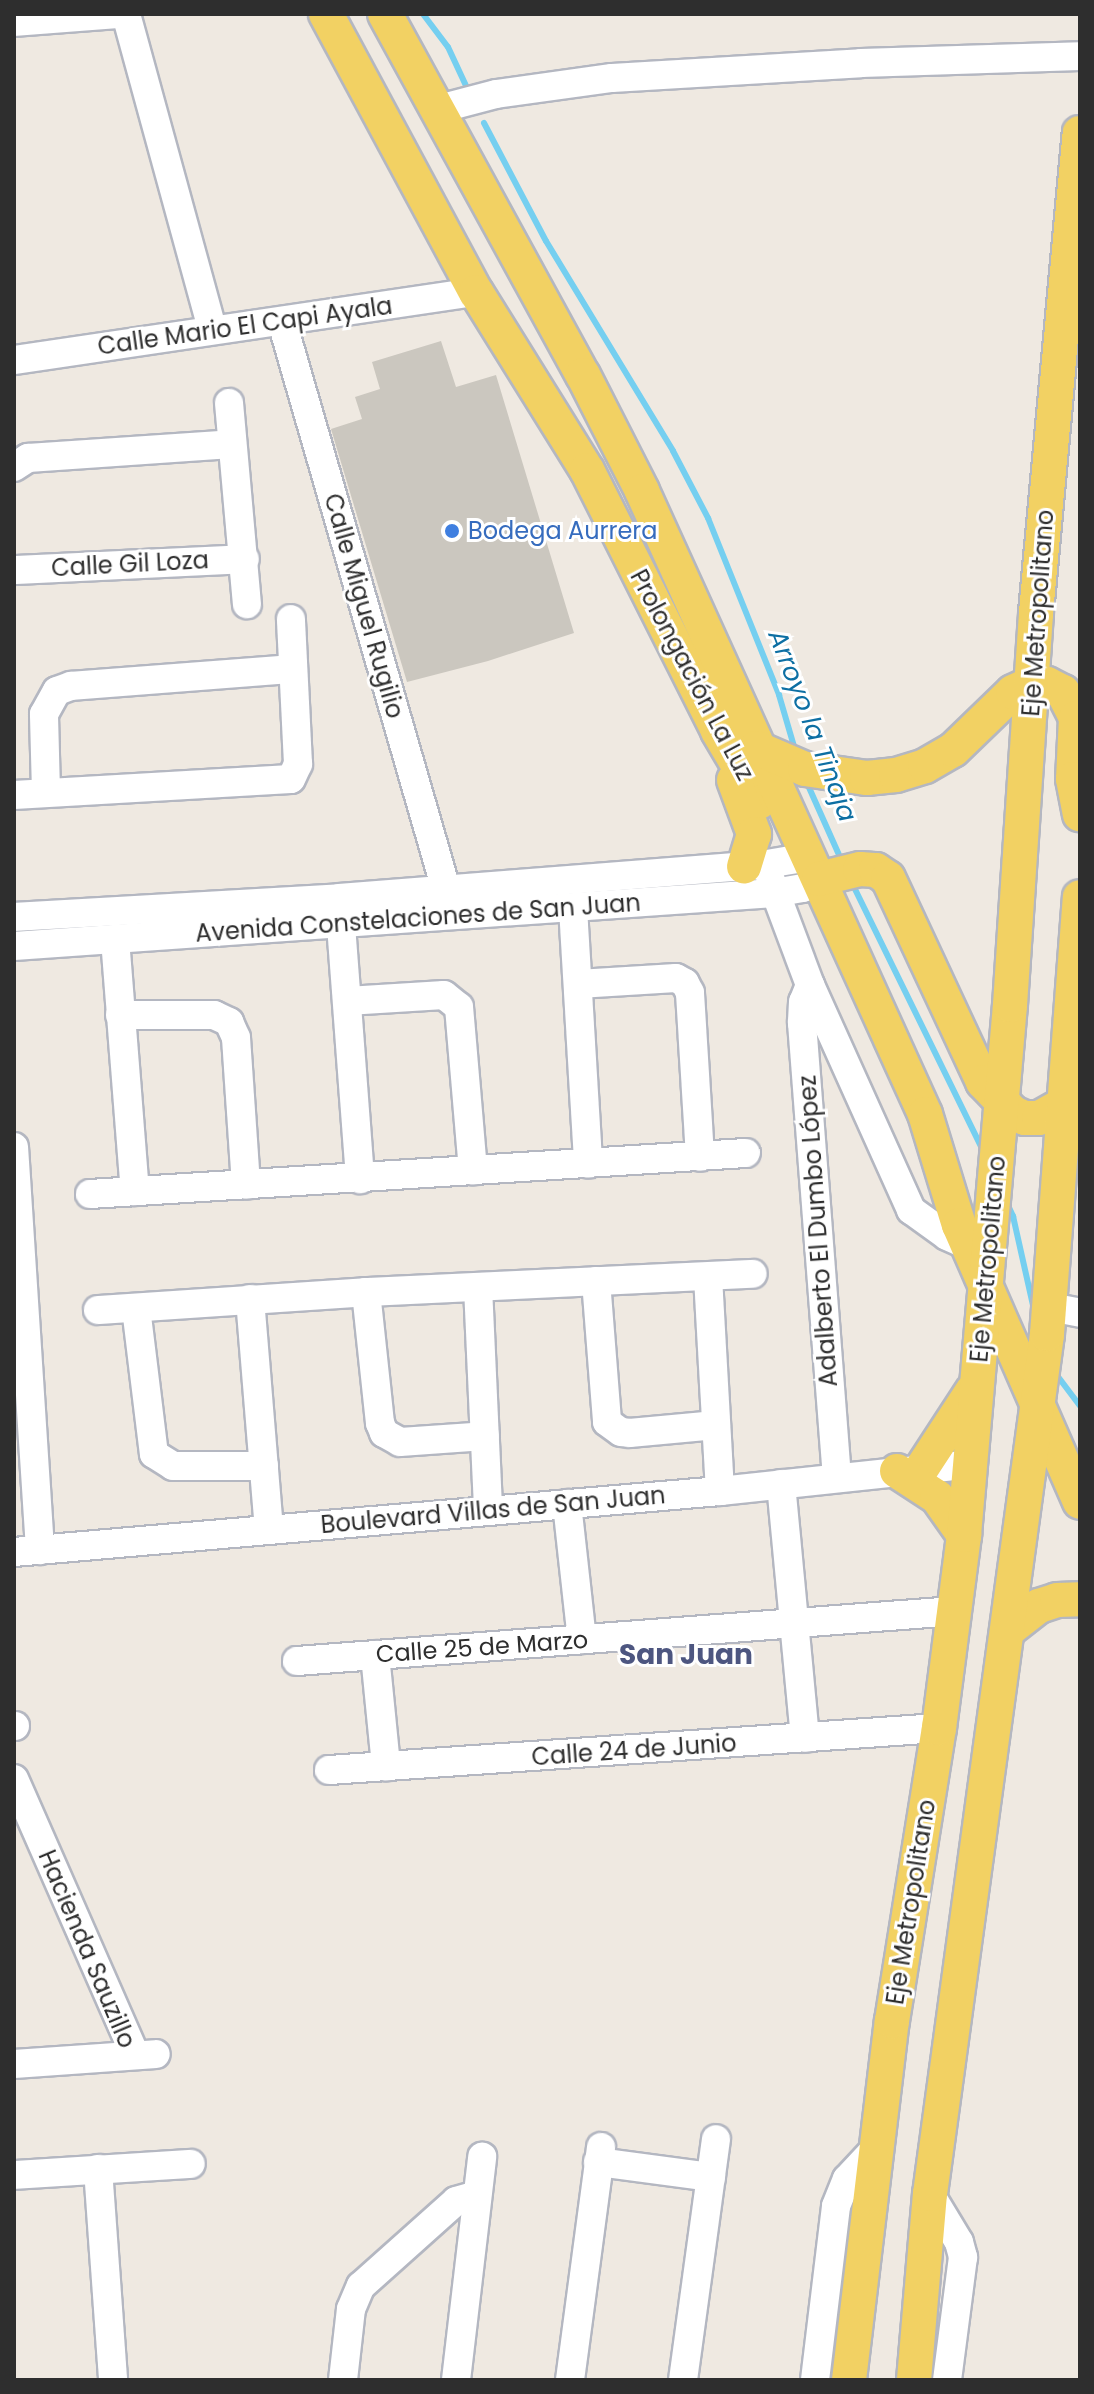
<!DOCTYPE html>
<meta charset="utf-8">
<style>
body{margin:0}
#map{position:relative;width:1094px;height:2394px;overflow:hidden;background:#efe9e1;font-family:Poppins,sans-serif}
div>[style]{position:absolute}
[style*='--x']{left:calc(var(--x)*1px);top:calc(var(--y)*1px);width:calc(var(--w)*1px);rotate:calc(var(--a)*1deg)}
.stream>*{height:6px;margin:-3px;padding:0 3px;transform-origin:3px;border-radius:3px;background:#75cff0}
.building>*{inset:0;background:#cbc7bf}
.roads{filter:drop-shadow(2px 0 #b4b7c1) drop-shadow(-2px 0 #b4b7c1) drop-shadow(0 2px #b4b7c1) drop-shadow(0 -2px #b4b7c1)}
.minor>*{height:28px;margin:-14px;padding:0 14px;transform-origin:14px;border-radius:14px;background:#fff}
.major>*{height:34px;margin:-17px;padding:0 17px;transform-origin:17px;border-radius:17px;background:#f2d163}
.dots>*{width:22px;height:22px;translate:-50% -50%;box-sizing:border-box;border:4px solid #fff;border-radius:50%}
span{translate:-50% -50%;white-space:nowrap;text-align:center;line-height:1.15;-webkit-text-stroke:6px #fff;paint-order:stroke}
.street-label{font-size:24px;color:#2e2e2e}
.shop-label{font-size:24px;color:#366cbe}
.left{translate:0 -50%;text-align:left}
.water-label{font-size:26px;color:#0d6fa3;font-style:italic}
.quarter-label{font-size:28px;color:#4d5680;font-weight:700}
.frame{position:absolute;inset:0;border:16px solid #2e2e2e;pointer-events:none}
</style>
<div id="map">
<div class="stream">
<i style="--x:423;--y:14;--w:41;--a:52.9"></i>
<i style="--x:448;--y:47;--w:45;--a:65.1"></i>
<i style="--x:484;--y:123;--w:133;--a:62.3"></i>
<i style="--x:546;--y:241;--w:245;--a:58.8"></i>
<i style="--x:673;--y:451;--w:76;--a:62.4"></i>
<i style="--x:708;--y:518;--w:191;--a:68.1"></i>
<i style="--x:779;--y:695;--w:60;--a:73.7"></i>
<i style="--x:807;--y:783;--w:89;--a:66"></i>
<i style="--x:851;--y:881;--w:301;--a:63.9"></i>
<i style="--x:1006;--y:1201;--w:17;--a:65"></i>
<i style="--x:1013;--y:1216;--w:96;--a:77.4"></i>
<i style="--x:1056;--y:1374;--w:40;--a:53"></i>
</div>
<div class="building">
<i style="clip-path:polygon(441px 341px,456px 387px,496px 375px,574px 633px,488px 661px,407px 682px,331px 429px,362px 419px,355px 397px,380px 389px,372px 362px)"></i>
</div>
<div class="roads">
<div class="minor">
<i style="--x:126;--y:14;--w:326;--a:74.7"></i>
<i style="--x:14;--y:22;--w:103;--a:-4.4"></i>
<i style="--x:435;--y:110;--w:63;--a:-14.7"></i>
<i style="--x:496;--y:94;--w:117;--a:-7.9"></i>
<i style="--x:612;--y:78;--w:249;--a:-3.4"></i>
<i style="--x:861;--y:63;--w:219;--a:-1.8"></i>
<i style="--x:282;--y:322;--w:590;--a:73.87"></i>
<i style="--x:14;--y:360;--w:467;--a:-8.4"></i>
<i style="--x:229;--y:403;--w:202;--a:84.9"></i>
<i style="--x:14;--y:467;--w:17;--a:-33"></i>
<i style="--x:28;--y:458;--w:204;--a:-3.9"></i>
<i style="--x:14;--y:570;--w:231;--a:-2.7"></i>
<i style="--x:46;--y:792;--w:78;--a:-91.5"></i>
<i style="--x:44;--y:714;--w:26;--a:-61"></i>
<i style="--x:57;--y:691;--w:15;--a:-20"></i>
<i style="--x:71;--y:686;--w:222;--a:-4.4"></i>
<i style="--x:14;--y:795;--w:277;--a:-3.3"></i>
<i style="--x:291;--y:779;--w:17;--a:-65"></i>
<i style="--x:298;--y:764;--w:145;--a:-92.8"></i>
<i style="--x:770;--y:878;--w:114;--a:69.5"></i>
<i style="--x:810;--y:985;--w:247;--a:65.8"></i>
<i style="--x:911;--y:1210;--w:44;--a:35.8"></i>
<i style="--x:947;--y:1236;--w:22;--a:24"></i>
<i style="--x:573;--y:908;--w:256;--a:86.6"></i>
<i style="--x:14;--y:917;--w:326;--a:-3.3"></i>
<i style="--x:339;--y:898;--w:429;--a:-4.5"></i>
<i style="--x:767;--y:864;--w:43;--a:-9.5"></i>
<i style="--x:341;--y:925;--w:255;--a:85.7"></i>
<i style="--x:115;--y:939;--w:253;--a:85.5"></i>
<i style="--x:14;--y:946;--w:762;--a:-3.99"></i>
<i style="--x:774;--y:893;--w:29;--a:-10"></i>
<i style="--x:803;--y:888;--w:18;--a:-29"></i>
<i style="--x:578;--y:984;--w:98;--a:-3.5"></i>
<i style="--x:676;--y:978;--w:10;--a:29"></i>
<i style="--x:685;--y:983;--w:11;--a:63"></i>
<i style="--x:690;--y:993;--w:164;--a:86.5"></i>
<i style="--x:810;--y:985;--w:18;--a:112"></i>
<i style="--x:803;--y:1002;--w:21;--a:93"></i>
<i style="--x:802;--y:1023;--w:456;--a:85.6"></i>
<i style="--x:347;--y:1001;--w:97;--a:-3.5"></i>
<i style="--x:444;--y:995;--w:19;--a:39"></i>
<i style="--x:459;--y:1007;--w:164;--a:85.1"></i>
<i style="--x:120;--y:1015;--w:94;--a:0"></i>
<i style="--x:214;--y:1015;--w:17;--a:25"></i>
<i style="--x:229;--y:1022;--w:17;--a:66"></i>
<i style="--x:236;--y:1038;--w:147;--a:86.1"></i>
<i style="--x:14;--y:1147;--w:404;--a:86.3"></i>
<i style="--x:90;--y:1194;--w:657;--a:-3.58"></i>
<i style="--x:708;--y:1277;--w:214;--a:86.8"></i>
<i style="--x:596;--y:1281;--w:141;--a:85.5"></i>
<i style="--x:607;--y:1422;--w:17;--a:36"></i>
<i style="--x:621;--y:1432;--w:9;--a:6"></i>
<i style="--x:630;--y:1433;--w:86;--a:-5.3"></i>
<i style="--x:478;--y:1287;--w:223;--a:87.4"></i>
<i style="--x:366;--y:1292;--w:132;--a:83.9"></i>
<i style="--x:380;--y:1423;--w:11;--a:68"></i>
<i style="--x:384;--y:1433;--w:18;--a:29"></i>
<i style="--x:400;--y:1442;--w:85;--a:-4"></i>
<i style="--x:250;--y:1299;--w:230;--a:85.3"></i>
<i style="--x:1050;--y:1307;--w:31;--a:11"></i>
<i style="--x:136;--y:1308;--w:147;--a:83"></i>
<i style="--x:154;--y:1454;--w:22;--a:32"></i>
<i style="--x:173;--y:1466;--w:91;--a:0"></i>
<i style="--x:98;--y:1310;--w:269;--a:-3.8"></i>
<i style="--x:366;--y:1292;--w:387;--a:-2.7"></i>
<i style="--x:781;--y:1484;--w:255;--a:84.6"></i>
<i style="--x:567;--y:1504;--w:136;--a:83.7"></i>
<i style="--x:14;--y:1552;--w:709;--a:-4.94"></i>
<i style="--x:720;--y:1491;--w:252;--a:-6.1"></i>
<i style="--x:375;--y:1655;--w:112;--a:84.3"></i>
<i style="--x:297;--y:1661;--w:660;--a:-4.35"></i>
<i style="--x:14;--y:1726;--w:1;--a:0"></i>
<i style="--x:329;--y:1770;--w:611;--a:-3.94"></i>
<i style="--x:14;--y:1779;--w:301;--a:66.3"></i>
<i style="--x:14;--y:2064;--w:142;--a:-4"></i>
<i style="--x:598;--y:2162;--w:114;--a:7.6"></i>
<i style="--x:98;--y:2169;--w:212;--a:85.9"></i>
<i style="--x:14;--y:2175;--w:177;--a:-3.6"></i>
<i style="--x:930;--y:2194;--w:56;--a:58.9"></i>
<i style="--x:959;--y:2242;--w:16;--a:75"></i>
<i style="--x:963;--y:2257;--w:124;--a:97.4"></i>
<i style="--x:343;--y:2380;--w:71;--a:-83.6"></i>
<i style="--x:351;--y:2309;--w:25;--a:-67"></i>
<i style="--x:361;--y:2286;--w:127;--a:-41.8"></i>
<i style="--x:456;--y:2201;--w:22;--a:-16"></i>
<i style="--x:456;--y:2380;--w:225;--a:-83.3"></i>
<i style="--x:570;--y:2380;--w:235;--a:-82.4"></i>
<i style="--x:683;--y:2380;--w:243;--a:-82.2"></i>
<i style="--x:815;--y:2380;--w:175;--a:-83.1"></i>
<i style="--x:836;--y:2206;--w:29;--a:-68"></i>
<i style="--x:847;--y:2179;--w:42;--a:-46.9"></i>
</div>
<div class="major">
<i style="--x:326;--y:14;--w:316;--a:61.7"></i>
<i style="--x:476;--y:292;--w:210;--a:58.1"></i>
<i style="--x:587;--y:470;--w:292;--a:63.3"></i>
<i style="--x:718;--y:731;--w:82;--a:59.4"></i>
<i style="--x:385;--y:14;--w:412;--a:61.3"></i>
<i style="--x:583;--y:375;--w:130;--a:63"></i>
<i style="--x:642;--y:491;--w:684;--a:65.57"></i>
<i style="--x:925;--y:1114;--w:116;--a:73"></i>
<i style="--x:959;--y:1225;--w:302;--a:66.4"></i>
<i style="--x:756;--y:748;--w:53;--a:23.2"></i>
<i style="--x:805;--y:769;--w:63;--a:8.3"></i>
<i style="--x:867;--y:778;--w:29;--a:-6"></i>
<i style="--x:896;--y:775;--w:30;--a:-17"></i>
<i style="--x:925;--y:766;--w:32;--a:-30"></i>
<i style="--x:953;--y:750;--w:83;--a:-44"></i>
<i style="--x:1013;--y:692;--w:21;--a:-25"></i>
<i style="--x:1032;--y:683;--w:15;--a:4"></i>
<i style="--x:1047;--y:684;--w:18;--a:27"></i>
<i style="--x:1063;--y:692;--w:29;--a:63"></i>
<i style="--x:1076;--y:718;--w:61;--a:92.8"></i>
<i style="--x:1073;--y:779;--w:36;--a:79"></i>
<i style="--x:734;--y:780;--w:58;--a:69.7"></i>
<i style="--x:754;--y:834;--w:34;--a:107"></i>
<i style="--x:819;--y:879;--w:42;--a:-13.7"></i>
<i style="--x:860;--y:869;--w:16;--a:4"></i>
<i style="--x:876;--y:870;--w:14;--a:34"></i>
<i style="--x:888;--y:878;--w:225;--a:65"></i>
<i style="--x:983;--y:1082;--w:43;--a:45.9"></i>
<i style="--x:1013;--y:1113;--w:13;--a:23"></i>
<i style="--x:1025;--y:1118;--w:14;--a:0"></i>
<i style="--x:1039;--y:1118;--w:26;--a:-29"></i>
<i style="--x:922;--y:1468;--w:93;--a:-56.8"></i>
<i style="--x:897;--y:1471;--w:48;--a:33"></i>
<i style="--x:937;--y:1497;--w:47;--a:54.6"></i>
<i style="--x:1008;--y:1630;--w:39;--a:-38"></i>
<i style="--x:1039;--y:1606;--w:19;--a:-18"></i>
<i style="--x:1057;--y:1600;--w:23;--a:-2"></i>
<i style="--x:849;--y:2380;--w:362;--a:-83.2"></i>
<i style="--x:892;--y:2021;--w:297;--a:-80.9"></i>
<i style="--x:939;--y:1728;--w:195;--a:-82.6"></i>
<i style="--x:964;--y:1535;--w:532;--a:-85.04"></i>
<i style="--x:1010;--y:1005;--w:393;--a:-86.2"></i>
<i style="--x:1036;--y:613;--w:482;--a:-84.8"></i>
<i style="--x:914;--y:2380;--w:187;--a:-85.1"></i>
<i style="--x:930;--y:2194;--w:868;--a:-82.25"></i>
<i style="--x:1047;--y:1334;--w:438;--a:-85.7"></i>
</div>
</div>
<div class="dots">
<i style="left:452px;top:531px;background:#3f7fe0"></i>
</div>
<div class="street-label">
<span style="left:245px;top:326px;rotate:-8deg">Calle Mario El Capi Ayala</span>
<span style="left:130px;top:564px;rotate:-3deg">Calle Gil Loza</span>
<span style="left:364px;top:606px;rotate:74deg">Calle Miguel Rugilio</span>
<span style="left:1038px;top:613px;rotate:-86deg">Eje Metropolitano</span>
<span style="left:692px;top:675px;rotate:62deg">Prolongación La Luz</span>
<span style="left:418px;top:918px;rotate:-4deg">Avenida Constelaciones de San Juan</span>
<span style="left:818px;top:1231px;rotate:-94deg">Adalberto El Dumbo López</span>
<span style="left:988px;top:1259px;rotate:-85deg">Eje Metropolitano</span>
<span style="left:493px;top:1510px;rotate:-5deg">Boulevard Villas de San Juan</span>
<span style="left:482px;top:1647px;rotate:-4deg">Calle 25 de Marzo</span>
<span style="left:634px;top:1750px;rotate:-4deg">Calle 24 de Junio</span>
<span style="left:911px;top:1902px;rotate:-81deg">Eje Metropolitano</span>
<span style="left:87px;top:1949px;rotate:67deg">Hacienda Sauzillo</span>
</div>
<div class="shop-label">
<span class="left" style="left:468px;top:531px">Bodega Aurrera</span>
</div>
<div class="water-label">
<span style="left:812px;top:726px;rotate:69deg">Arroyo la Tinaja</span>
</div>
<div class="quarter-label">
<span style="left:686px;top:1655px">San Juan</span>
</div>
<div class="frame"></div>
</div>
